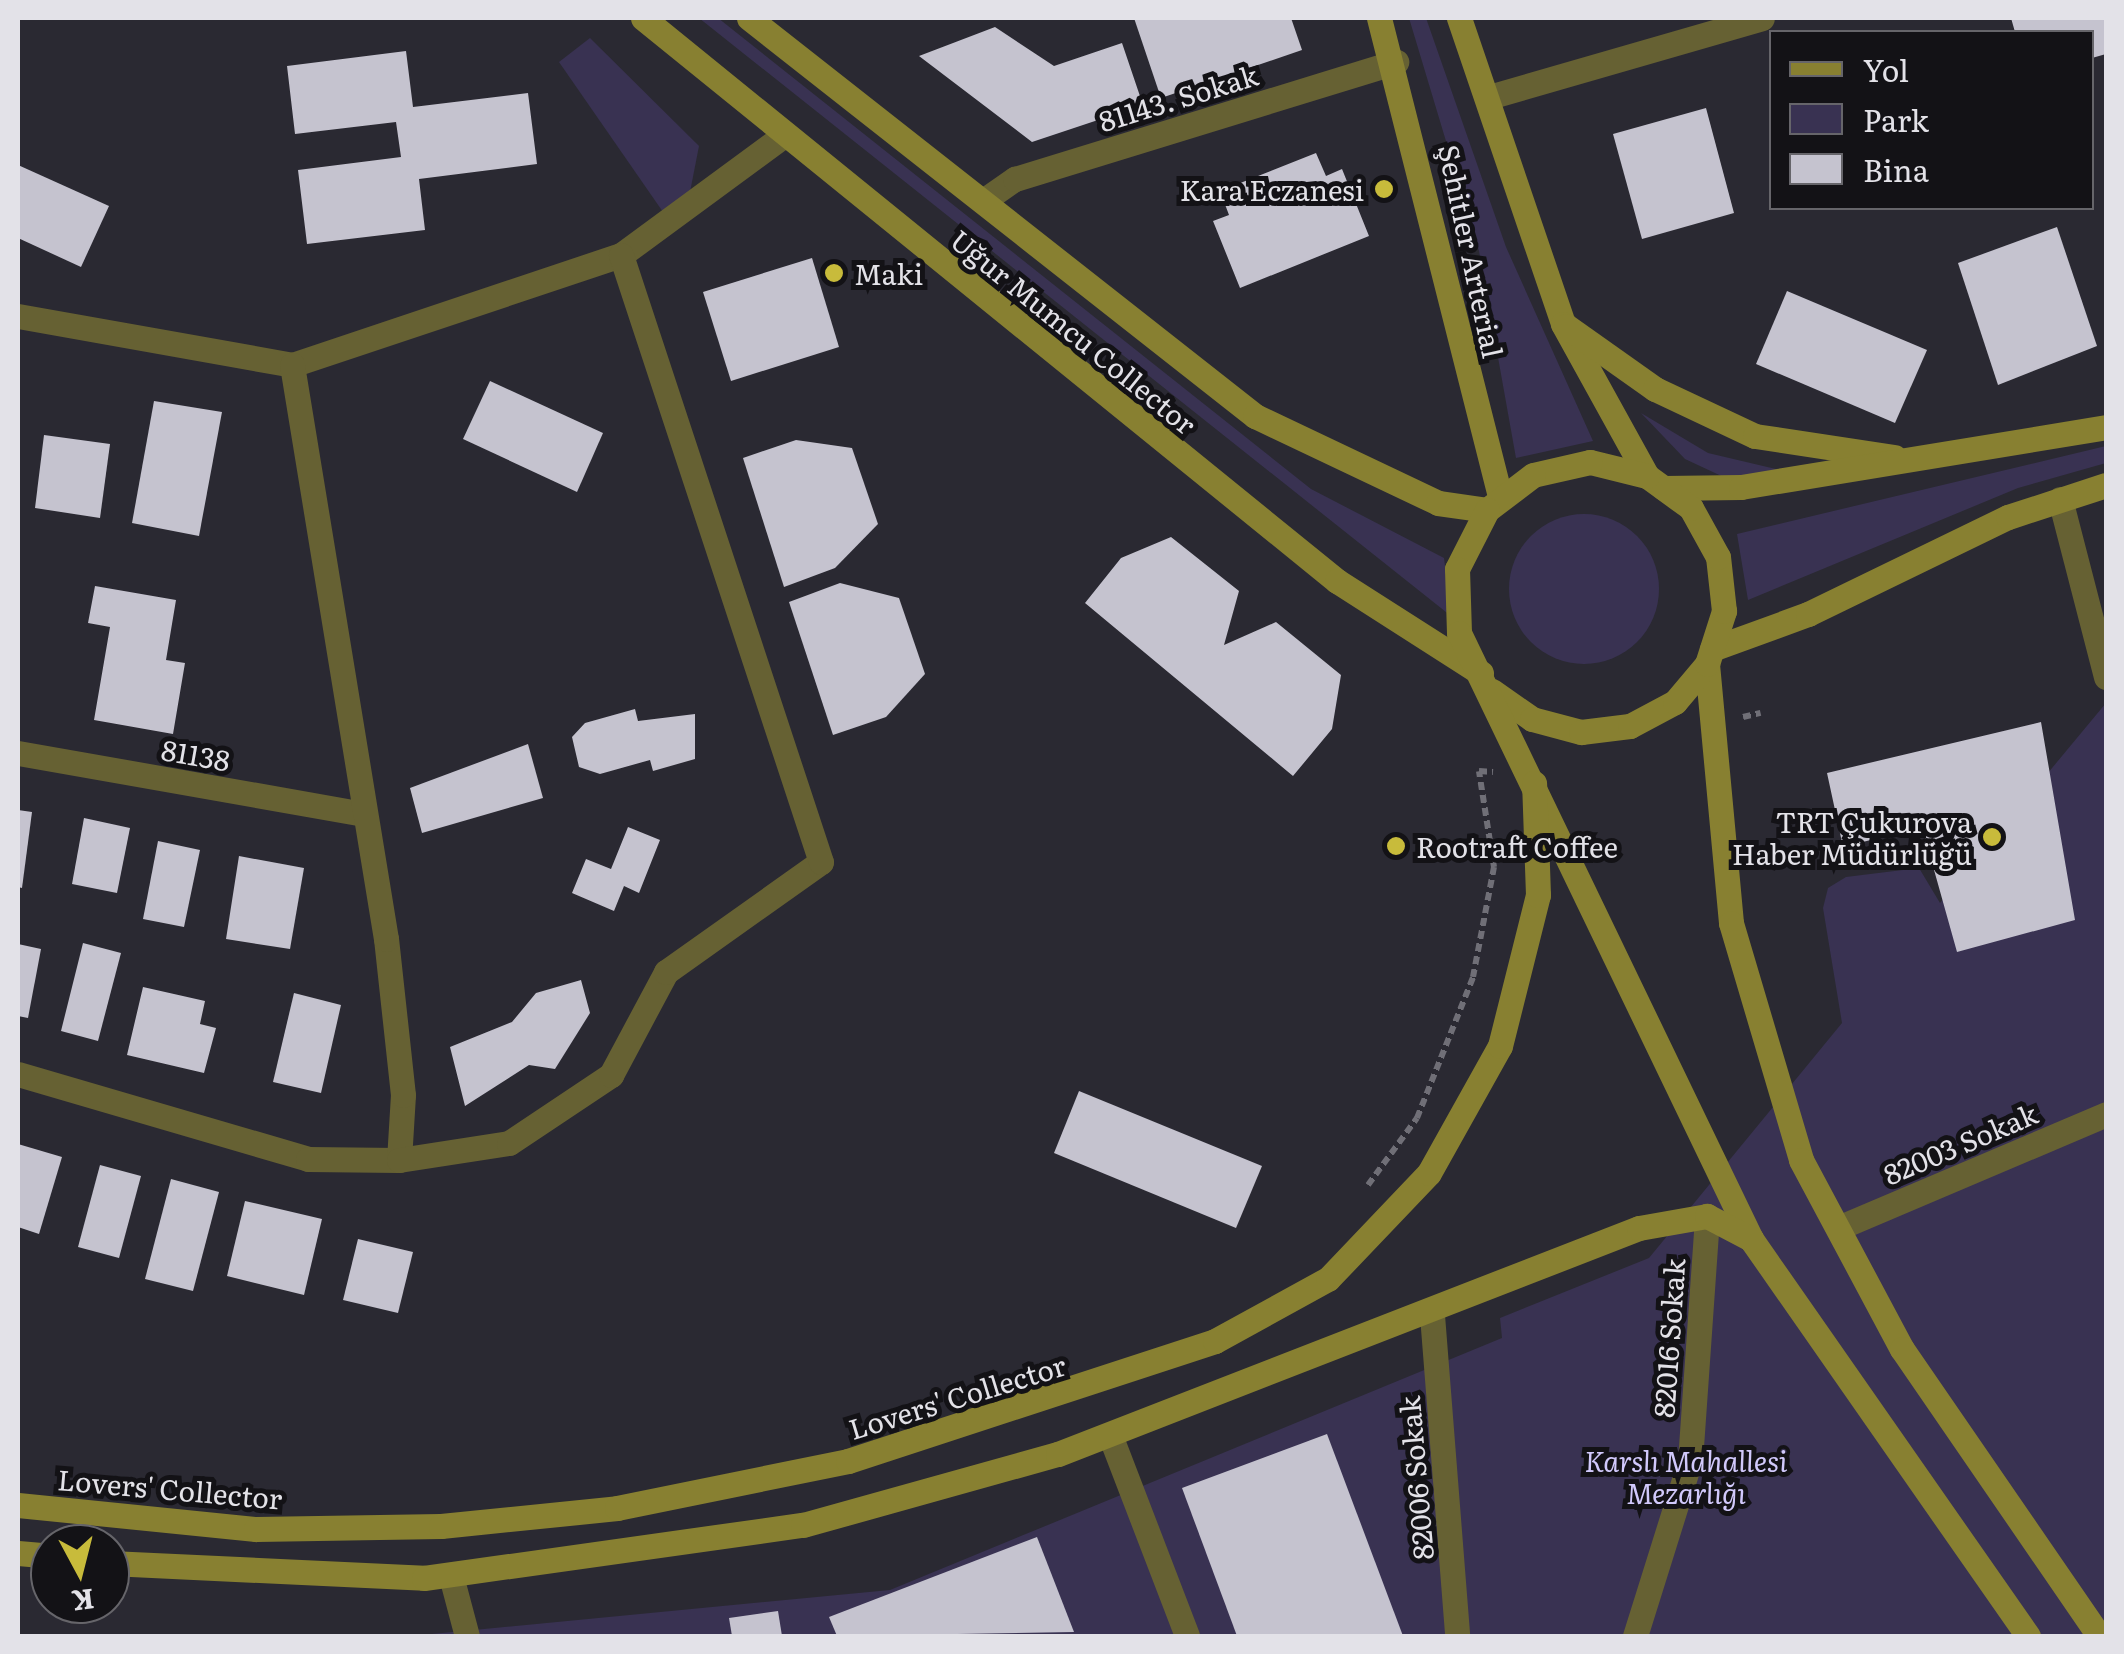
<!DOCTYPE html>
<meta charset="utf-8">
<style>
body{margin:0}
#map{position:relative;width:2124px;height:1654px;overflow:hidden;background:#2a2932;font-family:Literata,serif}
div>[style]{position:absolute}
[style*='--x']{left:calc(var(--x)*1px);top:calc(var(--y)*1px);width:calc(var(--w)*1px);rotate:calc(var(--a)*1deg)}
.green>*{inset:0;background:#393252}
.round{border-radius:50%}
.building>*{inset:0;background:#c5c3cf}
.path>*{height:6px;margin-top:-3px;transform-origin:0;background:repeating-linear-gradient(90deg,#706f77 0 8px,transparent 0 13px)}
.street>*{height:25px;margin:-12.5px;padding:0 12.5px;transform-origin:12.5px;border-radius:12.5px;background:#666133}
.secondary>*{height:25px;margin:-12.5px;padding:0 12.5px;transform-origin:12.5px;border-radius:12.5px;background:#888031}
.dots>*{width:28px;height:28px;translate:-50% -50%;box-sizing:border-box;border:5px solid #131216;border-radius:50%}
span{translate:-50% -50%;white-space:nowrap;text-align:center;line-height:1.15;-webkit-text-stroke:10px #131216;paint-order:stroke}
.street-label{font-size:28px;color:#e3e2e8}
.poi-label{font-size:28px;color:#e3e2e8}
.right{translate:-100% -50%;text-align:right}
.left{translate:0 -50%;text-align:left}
.park-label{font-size:28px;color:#d1c9fb;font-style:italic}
.frame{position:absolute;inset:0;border:20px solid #e3e2e8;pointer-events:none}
.legend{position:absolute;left:1769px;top:30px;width:325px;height:180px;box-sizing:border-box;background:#131216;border:2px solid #66656a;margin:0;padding:12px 18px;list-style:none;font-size:30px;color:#e3e2e8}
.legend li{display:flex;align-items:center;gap:20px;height:50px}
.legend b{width:50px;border:2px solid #66656a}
.north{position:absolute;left:30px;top:1524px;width:100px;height:100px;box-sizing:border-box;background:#131216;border:2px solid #66656a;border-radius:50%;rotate:173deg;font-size:28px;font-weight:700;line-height:40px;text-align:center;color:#e3e2e8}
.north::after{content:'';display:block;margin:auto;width:35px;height:45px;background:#c8bb3b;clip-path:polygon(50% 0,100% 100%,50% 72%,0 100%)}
</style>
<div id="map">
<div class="green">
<i style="clip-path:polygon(699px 18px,718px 18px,1311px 489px,1444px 558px,1451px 616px)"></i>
<i style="clip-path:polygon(1409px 18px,1426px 18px,1506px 247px,1593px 441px,1516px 458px,1479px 251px)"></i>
<i style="clip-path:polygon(590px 38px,699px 146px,690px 192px,663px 212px,559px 62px)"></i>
<i style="clip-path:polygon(1641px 413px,1708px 453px,1784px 471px,1730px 480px,1685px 459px)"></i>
<i style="clip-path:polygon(2106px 446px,2106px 463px,2018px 488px,1748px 600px,1737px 534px)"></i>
<i class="round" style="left:1509px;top:514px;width:150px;height:150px"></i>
<i style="clip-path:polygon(2106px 703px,2106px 1636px,411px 1636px,890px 1590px,1502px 1338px,1500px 1318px,1649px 1258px,1842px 1023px,1823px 908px,1828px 888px,1846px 877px,1919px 868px,1940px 903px)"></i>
</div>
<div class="building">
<i style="clip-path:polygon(1134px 18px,1291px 18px,1302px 50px,1161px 98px)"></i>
<i style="clip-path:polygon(2011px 18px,2106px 18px,2106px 54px,2092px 58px,2092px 32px,2015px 32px)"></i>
<i style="clip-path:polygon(995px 27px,1054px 66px,1122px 43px,1143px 105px,1032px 142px,919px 56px)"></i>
<i style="clip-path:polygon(406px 51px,413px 107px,528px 93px,537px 164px,419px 179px,425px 230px,307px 244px,298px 170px,401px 157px,396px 122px,295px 134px,287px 66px)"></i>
<i style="clip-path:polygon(1706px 108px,1734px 213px,1642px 239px,1613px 134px)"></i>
<i style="clip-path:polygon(1316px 153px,1326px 176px,1342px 169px,1369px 236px,1240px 288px,1213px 221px,1229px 215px,1220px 191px)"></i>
<i style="clip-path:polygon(18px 165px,109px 206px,81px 267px,18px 238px)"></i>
<i style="clip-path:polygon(2057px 227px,2097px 346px,1998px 385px,1958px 263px)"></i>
<i style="clip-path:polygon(812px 258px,839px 347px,731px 381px,703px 292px)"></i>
<i style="clip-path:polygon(1787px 291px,1927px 350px,1895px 423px,1756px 364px)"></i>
<i style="clip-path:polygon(490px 381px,603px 433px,577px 492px,463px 439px)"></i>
<i style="clip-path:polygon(154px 401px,222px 412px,199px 536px,132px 523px)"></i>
<i style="clip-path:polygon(44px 435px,110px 444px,100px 518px,35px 508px)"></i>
<i style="clip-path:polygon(796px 440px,852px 448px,878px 524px,835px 568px,784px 587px,743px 458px)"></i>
<i style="clip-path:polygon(1171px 537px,1239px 591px,1224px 645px,1276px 622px,1341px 675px,1332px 729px,1293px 776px,1085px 603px,1121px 558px)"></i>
<i style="clip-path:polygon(840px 583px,899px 598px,925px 674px,886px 717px,833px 735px,789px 602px)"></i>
<i style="clip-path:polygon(95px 586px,176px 600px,166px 660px,185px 663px,173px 734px,94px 720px,110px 627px,88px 623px)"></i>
<i style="clip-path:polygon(635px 709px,638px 721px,695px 714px,695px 759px,653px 771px,650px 760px,600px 774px,579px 767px,572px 737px,585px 723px)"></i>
<i style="clip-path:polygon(2041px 722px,2075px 920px,1957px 952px,1922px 827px,1843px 847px,1827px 773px)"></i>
<i style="clip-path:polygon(528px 744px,543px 798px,422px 833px,410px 788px)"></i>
<i style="clip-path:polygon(18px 810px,32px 812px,22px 888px,18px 887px)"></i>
<i style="clip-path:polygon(84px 818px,130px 828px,117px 893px,72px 884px)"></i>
<i style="clip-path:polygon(628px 827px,660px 840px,639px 893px,624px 886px,614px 911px,572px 893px,586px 859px,611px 869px)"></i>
<i style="clip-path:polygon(158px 841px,200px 850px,184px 927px,143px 919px)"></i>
<i style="clip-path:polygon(239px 856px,304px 868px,290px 949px,226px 939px)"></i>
<i style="clip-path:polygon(83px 943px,121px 953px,98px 1041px,61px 1031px)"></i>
<i style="clip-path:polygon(18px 944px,41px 949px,28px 1018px,18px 1016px)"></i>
<i style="clip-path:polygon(581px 980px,590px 1013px,555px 1069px,529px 1065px,465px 1106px,450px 1047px,512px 1022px,536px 993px)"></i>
<i style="clip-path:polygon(143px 987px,205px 1001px,200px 1024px,216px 1028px,204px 1073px,127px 1055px)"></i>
<i style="clip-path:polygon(294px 993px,341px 1005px,321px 1093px,273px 1082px)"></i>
<i style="clip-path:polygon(1079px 1091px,1262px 1166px,1236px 1228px,1054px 1153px)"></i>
<i style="clip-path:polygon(18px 1144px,62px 1157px,39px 1234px,18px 1227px)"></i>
<i style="clip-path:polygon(100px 1165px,141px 1176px,119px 1258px,78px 1247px)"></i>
<i style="clip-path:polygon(171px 1179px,219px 1192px,193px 1291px,145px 1279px)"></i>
<i style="clip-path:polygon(245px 1201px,322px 1219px,304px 1295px,227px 1276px)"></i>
<i style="clip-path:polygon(358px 1239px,413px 1252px,398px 1313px,343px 1300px)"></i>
<i style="clip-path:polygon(1327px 1434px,1403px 1636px,1237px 1636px,1182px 1488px)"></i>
<i style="clip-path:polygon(1037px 1537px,1074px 1632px,837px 1636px,829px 1617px)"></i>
<i style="clip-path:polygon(778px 1611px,782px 1636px,732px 1636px,729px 1618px)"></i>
</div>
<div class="path">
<i style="--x:1743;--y:717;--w:18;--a:-13"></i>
<i style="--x:1368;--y:1185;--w:83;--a:-53.8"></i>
<i style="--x:1417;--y:1118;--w:152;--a:-68.3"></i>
<i style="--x:1473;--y:977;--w:112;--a:-79.2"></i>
<i style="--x:1494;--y:867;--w:97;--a:-98.9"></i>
<i style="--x:1479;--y:771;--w:14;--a:4"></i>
</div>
<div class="street">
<i style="--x:1489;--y:97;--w:284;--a:-16.1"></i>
<i style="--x:983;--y:201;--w:39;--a:-35"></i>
<i style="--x:1015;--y:179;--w:399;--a:-17.1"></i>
<i style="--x:18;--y:316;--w:278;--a:10.1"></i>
<i style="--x:292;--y:365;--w:347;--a:-18.5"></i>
<i style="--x:621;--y:255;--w:201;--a:-36.3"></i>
<i style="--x:2060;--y:499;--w:184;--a:75.5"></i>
<i style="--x:18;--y:753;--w:351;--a:10"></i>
<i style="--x:18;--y:1074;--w:302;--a:16.3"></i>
<i style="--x:308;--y:1159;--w:91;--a:0.6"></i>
<i style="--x:399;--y:1160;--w:65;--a:-86.5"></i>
<i style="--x:403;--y:1095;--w:157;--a:-96.2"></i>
<i style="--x:386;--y:939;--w:582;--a:-99.3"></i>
<i style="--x:399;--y:1160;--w:111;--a:-8.8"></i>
<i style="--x:509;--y:1143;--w:123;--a:-33.7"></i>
<i style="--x:611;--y:1075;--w:117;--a:-61.9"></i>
<i style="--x:666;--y:972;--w:190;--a:-35.4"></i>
<i style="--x:821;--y:862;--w:639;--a:-108.24"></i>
<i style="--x:1838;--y:1228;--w:291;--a:-23"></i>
<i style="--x:1432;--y:1315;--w:322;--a:85.5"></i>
<i style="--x:1110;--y:1435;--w:215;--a:69"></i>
<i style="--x:451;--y:1576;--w:62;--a:75.1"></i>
<i style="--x:1635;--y:1636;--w:183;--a:-72.6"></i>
<i style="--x:1690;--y:1461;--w:246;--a:-86"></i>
</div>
<div class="secondary">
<i style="--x:643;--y:18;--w:894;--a:39.05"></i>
<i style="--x:1337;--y:581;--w:171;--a:32.6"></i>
<i style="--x:749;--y:18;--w:644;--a:38.19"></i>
<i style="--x:1255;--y:416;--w:203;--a:25.4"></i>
<i style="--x:1438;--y:503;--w:49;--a:8.1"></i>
<i style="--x:1379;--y:18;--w:496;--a:75.8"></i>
<i style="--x:1459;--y:18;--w:323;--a:71.2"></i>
<i style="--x:1563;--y:324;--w:174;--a:61.1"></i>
<i style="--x:1566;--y:326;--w:109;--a:35.3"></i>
<i style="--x:1655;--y:389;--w:110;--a:25.2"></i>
<i style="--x:1755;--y:436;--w:141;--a:8.6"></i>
<i style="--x:1664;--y:488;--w:77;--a:-0.7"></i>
<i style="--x:1741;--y:487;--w:370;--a:-9.3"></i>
<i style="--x:1712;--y:649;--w:102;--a:-20"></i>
<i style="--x:1808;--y:614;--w:222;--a:-25.9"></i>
<i style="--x:2008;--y:517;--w:103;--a:-18.1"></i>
<i style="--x:1707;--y:664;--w:260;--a:84.7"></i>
<i style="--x:1731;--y:923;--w:247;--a:73.5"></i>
<i style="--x:1801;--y:1160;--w:214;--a:61.9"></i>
<i style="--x:1902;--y:1349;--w:348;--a:55.5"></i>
<i style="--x:1492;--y:691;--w:49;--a:35"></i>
<i style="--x:1532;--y:719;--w:51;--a:14.9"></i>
<i style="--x:1581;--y:732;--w:49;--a:-7"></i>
<i style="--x:1630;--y:726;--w:51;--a:-28.1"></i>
<i style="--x:1675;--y:702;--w:50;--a:-49.9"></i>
<i style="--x:1707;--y:664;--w:56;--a:-72.2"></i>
<i style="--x:1724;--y:611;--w:54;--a:-96.3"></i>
<i style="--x:1718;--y:557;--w:56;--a:-118.9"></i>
<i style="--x:1691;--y:508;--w:54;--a:-144"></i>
<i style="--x:1647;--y:476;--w:59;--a:-166.2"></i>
<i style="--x:1590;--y:462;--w:58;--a:167.2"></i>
<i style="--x:1533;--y:475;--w:58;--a:142.7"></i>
<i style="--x:1487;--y:510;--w:66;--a:117"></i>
<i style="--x:1457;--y:569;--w:64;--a:88.2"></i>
<i style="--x:1459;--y:633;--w:673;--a:64.27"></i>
<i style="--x:1751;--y:1239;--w:484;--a:55.1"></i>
<i style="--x:18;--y:1505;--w:239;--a:5.8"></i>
<i style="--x:256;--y:1529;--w:185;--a:-0.9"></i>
<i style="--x:441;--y:1526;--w:177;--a:-5.8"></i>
<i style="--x:617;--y:1508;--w:236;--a:-11.5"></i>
<i style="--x:848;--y:1461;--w:386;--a:-18.1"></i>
<i style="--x:1215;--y:1341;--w:129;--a:-28.8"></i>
<i style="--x:1328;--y:1279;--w:146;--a:-46.4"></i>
<i style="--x:1429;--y:1173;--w:145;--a:-60.8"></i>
<i style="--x:1500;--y:1046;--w:156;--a:-75.9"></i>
<i style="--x:1538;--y:895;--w:112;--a:-92"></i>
<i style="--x:18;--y:1553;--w:32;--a:5"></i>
<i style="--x:110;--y:1563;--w:314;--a:2.7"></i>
<i style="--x:424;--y:1578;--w:383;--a:-8"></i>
<i style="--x:803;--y:1525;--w:265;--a:-15.6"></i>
<i style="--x:1058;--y:1454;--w:623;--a:-21.26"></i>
<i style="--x:1639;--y:1228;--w:69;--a:-10"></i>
<i style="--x:1707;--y:1216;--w:50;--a:27.6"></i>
</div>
<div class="dots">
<i style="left:1384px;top:189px;background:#c8bb3b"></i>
<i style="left:834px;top:273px;background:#c8bb3b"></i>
<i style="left:1992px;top:837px;background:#c8bb3b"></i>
<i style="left:1396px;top:846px;background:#c8bb3b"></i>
</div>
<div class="street-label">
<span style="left:1178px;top:97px;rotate:-17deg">81143. Sokak</span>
<span style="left:1472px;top:251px;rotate:78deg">Şehitler Arterial</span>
<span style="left:1074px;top:331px;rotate:39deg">Uğur Mumcu Collector</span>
<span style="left:196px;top:754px;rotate:10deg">81138</span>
<span style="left:1960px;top:1143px;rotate:-23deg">82003 Sokak</span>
<span style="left:1668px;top:1338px;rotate:-86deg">82016 Sokak</span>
<span style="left:957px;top:1396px;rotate:-17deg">Lovers' Collector</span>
<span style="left:1415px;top:1478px;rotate:-95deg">82006 Sokak</span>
<span style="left:170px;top:1488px;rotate:5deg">Lovers' Collector</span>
</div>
<div class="poi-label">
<span class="right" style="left:1364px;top:189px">Kara Eczanesi</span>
<span class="left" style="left:854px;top:273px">Maki</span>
<span class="right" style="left:1972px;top:837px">TRT Çukurova<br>Haber Müdürlüğü</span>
<span class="left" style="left:1416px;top:846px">Rootraft Coffee</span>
</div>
<div class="park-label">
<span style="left:1686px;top:1476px">Karslı Mahallesi<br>Mezarlığı</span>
</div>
<div class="frame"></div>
<ul class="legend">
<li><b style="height:12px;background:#888031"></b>Yol</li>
<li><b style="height:28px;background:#393252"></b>Park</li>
<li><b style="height:28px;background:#c5c3cf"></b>Bina</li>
</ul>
<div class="north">K</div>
</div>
